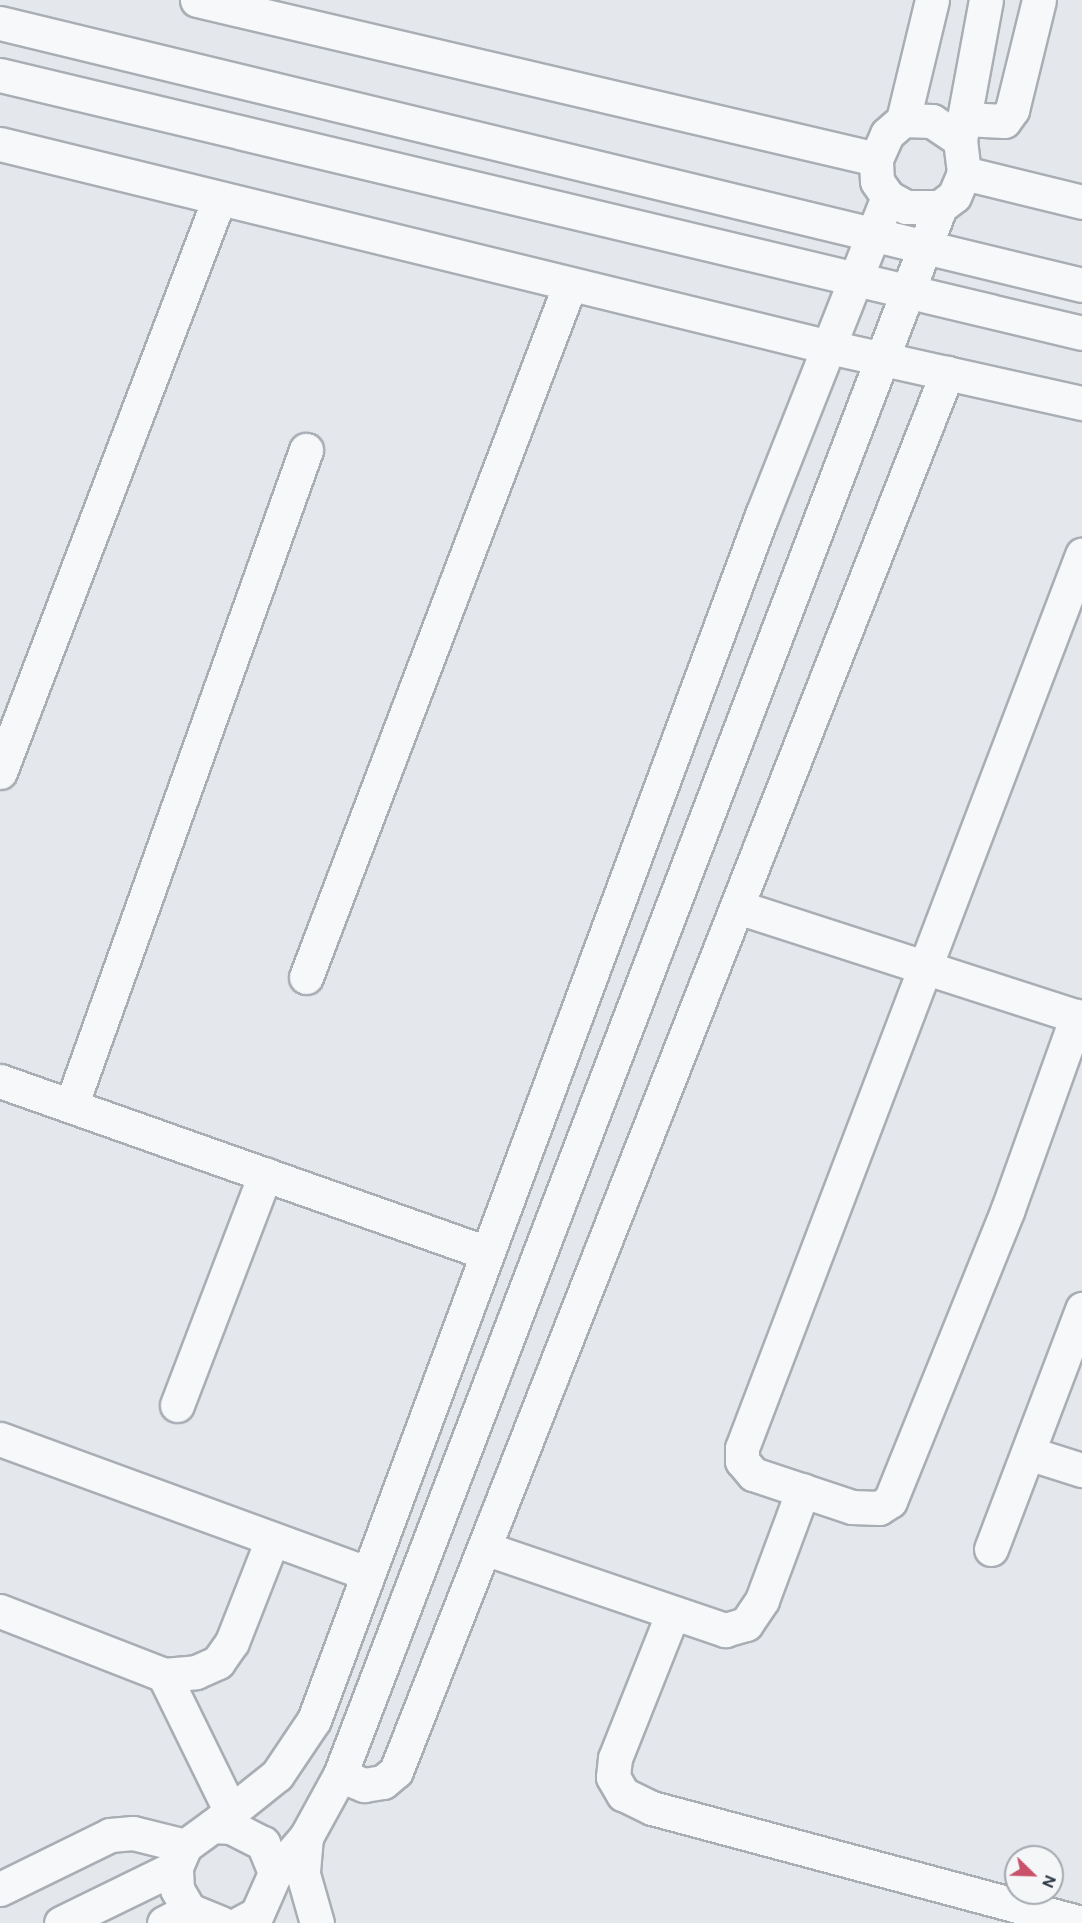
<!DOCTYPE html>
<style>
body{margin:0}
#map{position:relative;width:1082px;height:1923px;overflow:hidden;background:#e4e7eb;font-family:"DM Sans",sans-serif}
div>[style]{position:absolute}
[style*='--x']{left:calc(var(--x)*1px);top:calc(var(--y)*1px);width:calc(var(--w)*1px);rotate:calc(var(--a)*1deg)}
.roads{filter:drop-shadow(2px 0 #a9aeb5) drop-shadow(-2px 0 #a9aeb5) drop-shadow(0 2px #a9aeb5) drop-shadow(0 -2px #a9aeb5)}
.minor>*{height:33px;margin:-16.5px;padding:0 16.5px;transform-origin:16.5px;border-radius:16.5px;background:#f7f8fa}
.tertiary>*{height:33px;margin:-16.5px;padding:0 16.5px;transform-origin:16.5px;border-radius:16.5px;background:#f7f8fa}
span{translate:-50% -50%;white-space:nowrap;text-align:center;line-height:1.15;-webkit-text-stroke:4.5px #f4f6f8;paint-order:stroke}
.north{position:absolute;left:1004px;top:1845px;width:60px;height:60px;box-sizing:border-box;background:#f4f6f8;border:2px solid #a4a9b0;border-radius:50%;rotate:113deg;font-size:16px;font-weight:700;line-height:24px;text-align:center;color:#2c3643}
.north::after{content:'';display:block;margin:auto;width:21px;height:27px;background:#c9516a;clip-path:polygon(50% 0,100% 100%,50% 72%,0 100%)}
</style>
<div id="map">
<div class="roads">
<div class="minor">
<i style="--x:197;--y:0;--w:697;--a:13.18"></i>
<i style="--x:964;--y:119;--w:40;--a:2.9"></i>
<i style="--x:1004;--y:121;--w:14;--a:-54"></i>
<i style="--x:1012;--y:110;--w:113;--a:-76.2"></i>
<i style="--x:0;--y:144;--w:853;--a:13.76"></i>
<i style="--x:964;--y:173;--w:122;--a:13.8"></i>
<i style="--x:0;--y:772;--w:613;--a:-69.08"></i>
<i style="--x:738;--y:907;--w:361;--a:17.9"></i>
<i style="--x:306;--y:977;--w:738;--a:-69.14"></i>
<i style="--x:1077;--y:1016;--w:205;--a:109.7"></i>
<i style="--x:1008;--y:1209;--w:315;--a:112"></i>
<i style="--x:890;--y:1501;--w:13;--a:148"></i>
<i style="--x:879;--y:1508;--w:27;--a:-178"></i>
<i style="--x:852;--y:1507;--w:104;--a:-161.6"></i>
<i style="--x:753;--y:1474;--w:17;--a:-130"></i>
<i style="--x:742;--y:1461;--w:13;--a:-90"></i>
<i style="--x:742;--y:1448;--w:956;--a:-69.16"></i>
<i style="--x:0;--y:1081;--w:516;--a:19.45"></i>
<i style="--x:71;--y:1106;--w:697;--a:-70.29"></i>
<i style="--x:177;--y:1405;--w:247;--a:-69.1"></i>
<i style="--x:0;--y:1439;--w:391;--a:20.1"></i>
<i style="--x:1028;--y:1453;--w:57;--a:17.5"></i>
<i style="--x:484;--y:1548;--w:255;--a:18.8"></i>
<i style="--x:725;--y:1630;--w:22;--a:-16"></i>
<i style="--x:746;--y:1624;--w:29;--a:-56"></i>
<i style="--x:762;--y:1600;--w:117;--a:-69.6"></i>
<i style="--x:991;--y:1549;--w:257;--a:-69.2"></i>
<i style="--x:0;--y:1611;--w:176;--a:21.3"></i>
<i style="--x:164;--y:1675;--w:32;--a:-5"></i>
<i style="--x:196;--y:1672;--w:24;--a:-24"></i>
<i style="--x:218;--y:1662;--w:24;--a:-55"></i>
<i style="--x:232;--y:1642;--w:110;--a:-68.6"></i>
<i style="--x:672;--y:1615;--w:154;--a:111.7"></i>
<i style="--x:615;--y:1758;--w:19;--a:96"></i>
<i style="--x:613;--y:1777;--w:20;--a:60"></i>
<i style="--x:623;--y:1794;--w:32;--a:26"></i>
<i style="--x:652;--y:1808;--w:443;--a:15"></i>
<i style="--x:164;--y:1675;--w:153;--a:63.9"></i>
<i style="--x:340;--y:1775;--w:26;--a:23"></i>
<i style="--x:364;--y:1785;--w:19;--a:-9"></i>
<i style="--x:383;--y:1782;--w:17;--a:-40"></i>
<i style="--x:396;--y:1771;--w:1503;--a:-68.49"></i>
<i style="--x:0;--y:1889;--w:123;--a:-26.1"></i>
<i style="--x:110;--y:1835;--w:23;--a:-5"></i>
<i style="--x:133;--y:1833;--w:54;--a:14"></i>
</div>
<div class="tertiary">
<i style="--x:0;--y:23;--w:1113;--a:13.61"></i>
<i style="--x:0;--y:75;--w:1112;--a:13.41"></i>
<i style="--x:903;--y:120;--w:29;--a:2"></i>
<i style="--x:932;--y:121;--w:34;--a:34"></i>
<i style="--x:960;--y:140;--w:33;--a:83"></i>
<i style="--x:964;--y:173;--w:25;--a:113"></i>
<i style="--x:954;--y:196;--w:18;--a:142"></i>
<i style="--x:940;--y:207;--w:34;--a:180"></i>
<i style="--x:906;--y:207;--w:21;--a:-151"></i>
<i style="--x:888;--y:197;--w:19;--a:-125"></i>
<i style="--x:877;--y:181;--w:22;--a:-93"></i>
<i style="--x:876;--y:159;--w:27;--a:-66"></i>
<i style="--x:887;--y:134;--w:21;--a:-41"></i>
<i style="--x:903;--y:120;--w:123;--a:-76.4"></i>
<i style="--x:960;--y:140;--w:142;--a:-79.5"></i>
<i style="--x:829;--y:347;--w:259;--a:12.5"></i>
<i style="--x:213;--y:1826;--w:82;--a:-38.6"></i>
<i style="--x:277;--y:1775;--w:66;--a:-56.1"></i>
<i style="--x:314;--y:1720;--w:1286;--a:-69.61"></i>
<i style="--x:762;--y:515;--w:342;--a:-68.4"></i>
<i style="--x:306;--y:1837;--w:37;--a:95"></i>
<i style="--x:303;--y:1874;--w:51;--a:74.1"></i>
<i style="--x:61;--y:1923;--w:128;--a:-26"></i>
<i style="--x:164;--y:1923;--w:28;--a:-27"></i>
<i style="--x:221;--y:1923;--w:35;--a:-158"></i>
<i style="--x:189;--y:1910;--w:24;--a:-120"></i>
<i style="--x:177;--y:1889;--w:22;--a:-93"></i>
<i style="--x:176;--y:1867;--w:23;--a:-67"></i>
<i style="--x:185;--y:1846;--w:34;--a:-36"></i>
<i style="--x:213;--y:1826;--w:18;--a:3"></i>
<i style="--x:231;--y:1827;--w:36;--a:27"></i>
<i style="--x:263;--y:1843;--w:32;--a:68"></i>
<i style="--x:240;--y:1923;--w:19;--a:-28"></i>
<i style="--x:257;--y:1914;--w:45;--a:-66.3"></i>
<i style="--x:275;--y:1873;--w:48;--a:-49.3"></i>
<i style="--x:306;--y:1837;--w:71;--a:-61.3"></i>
<i style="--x:340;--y:1775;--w:1679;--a:-69.06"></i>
</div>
</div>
<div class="north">N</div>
</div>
